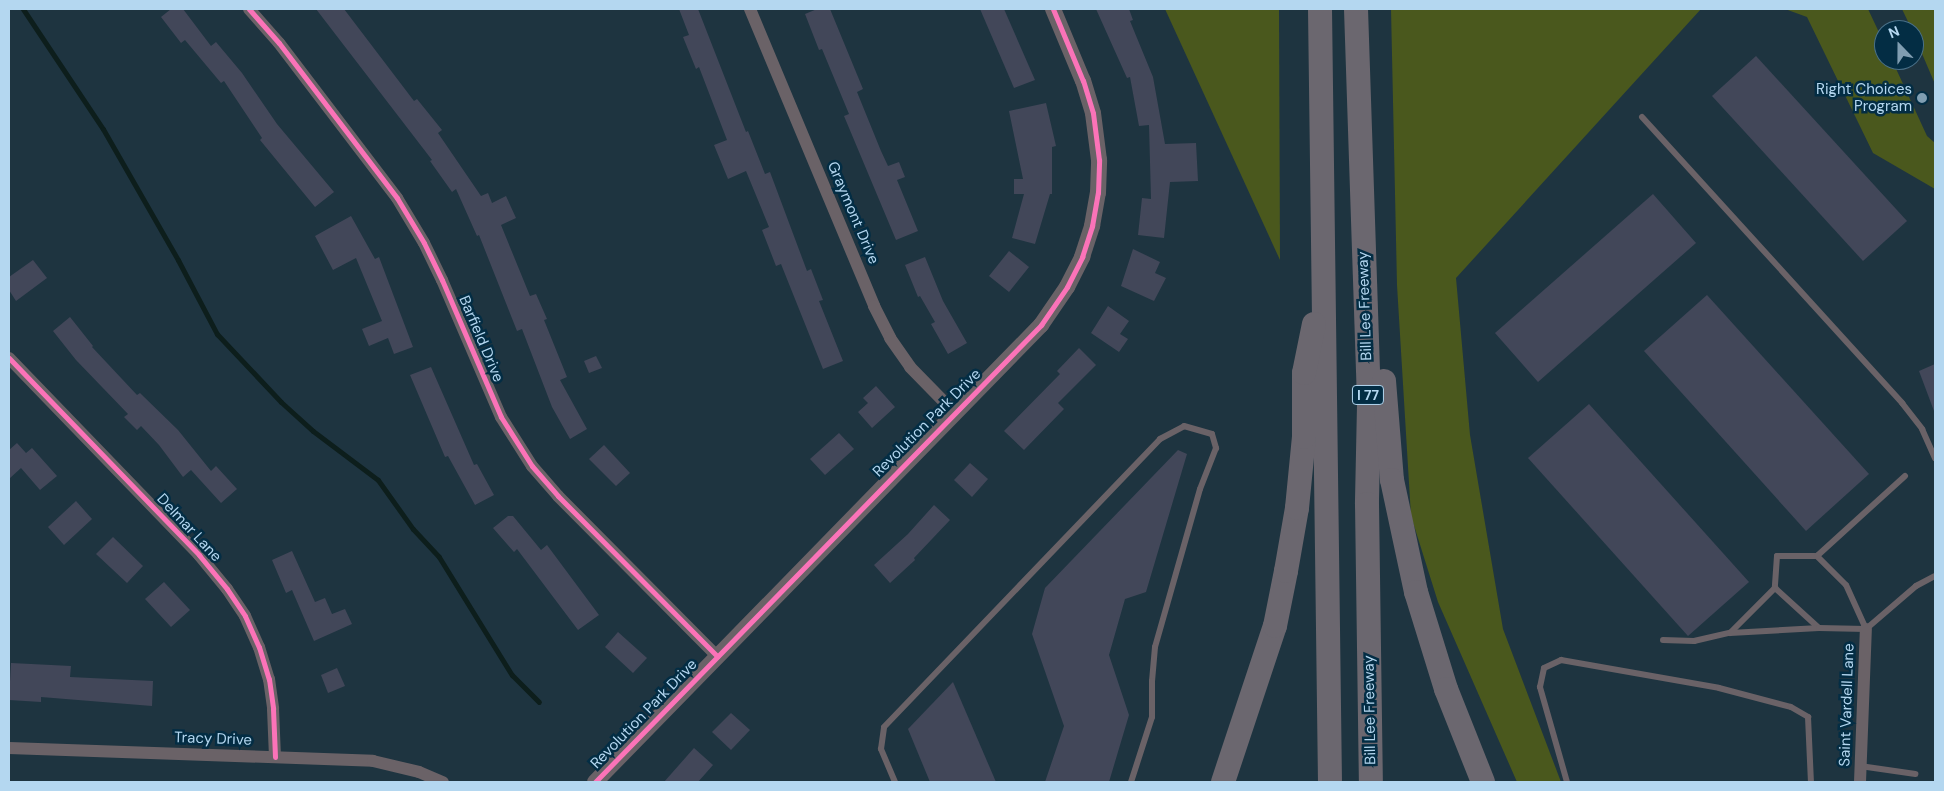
<!DOCTYPE html>
<style>
body{margin:0}
#map{position:relative;width:1944px;height:791px;overflow:hidden;background:#1e3440;font-family:"DM Sans",sans-serif}
div>[style]{position:absolute}
[style*='--x']{left:calc(var(--x)*1px);top:calc(var(--y)*1px);width:calc(var(--w)*1px);rotate:calc(var(--a)*1deg)}
.green>*{inset:0;background:#4a581d}
.stream>*{height:5px;margin:-2.5px;padding:0 2.5px;transform-origin:2.5px;border-radius:2.5px;background:#0d1e1c}
.building>*{inset:0;background:#424759}
.service>*{height:6px;margin:-3px;padding:0 3px;transform-origin:3px;border-radius:3px;background:#6a6267}
.minor>*{height:12px;margin:-6px;padding:0 6px;transform-origin:6px;border-radius:6px;background:#6a6267}
.tertiary>*{height:16px;margin:-8px;padding:0 8px;transform-origin:8px;border-radius:8px;background:#6a6267}
.motorway>*{height:24px;margin:-12px;padding:0 12px;transform-origin:12px;border-radius:12px;background:#6b676f}
.cycleway>*{height:5px;margin:-2.5px;padding:0 2.5px;transform-origin:2.5px;border-radius:2.5px;background:#fb73b8}
.dots>*{width:14px;height:14px;translate:-50% -50%;box-sizing:border-box;border:2px solid #032d44;border-radius:50%}
span{translate:-50% -50%;white-space:nowrap;text-align:center;line-height:1.15;-webkit-text-stroke:5px #032d44;paint-order:stroke}
.shield-label span{padding:1px 4px;background:#032d44;border:1px solid;border-radius:4px;-webkit-text-stroke-width:0}
.shield-label{font-size:14px;color:#b4d7f0;font-weight:700}
.poi-label{font-size:15px;color:#b4d7f0}
.right{translate:-100% -50%;text-align:right}
.street-label{font-size:15px;color:#b4d7f0}
.frame{position:absolute;inset:0;border:10px solid #b4d7f0;pointer-events:none}
.north{position:absolute;left:1874px;top:20px;width:50px;height:50px;box-sizing:border-box;background:#032d44;border:1px solid #4a7189;border-radius:50%;rotate:338deg;font-size:14px;font-weight:700;line-height:20px;text-align:center;color:#b4d7f0}
.north::after{content:'';display:block;margin:auto;width:18px;height:22px;background:#809eb2;clip-path:polygon(50% 0,100% 100%,50% 72%,0 100%)}
</style>
<div id="map">
<div class="green">
<i style="clip-path:polygon(1165px 9px,1279px 9px,1280px 260px)"></i>
<i style="clip-path:polygon(1391px 9px,1701px 9px,1456px 278px,1470px 435px,1503px 629px,1561px 782px,1517px 782px,1438px 602px,1411px 516px,1397px 285px)"></i>
<i style="clip-path:polygon(1785px 9px,1868px 9px,1884px 43px,1884px 60px,1892px 60px,1927px 136px,1935px 143px,1935px 189px,1873px 153px,1807px 17px)"></i>
<i style="clip-path:polygon(1902px 9px,1935px 9px,1935px 84px,1914px 35px,1914px 30px,1912px 30px)"></i>
</div>
<div class="stream">
<i style="--x:23;--y:9;--w:144;--a:56.3"></i>
<i style="--x:103;--y:129;--w:151;--a:60.2"></i>
<i style="--x:178;--y:260;--w:84;--a:62.2"></i>
<i style="--x:217;--y:334;--w:93;--a:46.7"></i>
<i style="--x:281;--y:402;--w:43;--a:42.2"></i>
<i style="--x:313;--y:431;--w:81;--a:37"></i>
<i style="--x:378;--y:480;--w:60;--a:54.5"></i>
<i style="--x:413;--y:529;--w:38;--a:47"></i>
<i style="--x:439;--y:557;--w:139;--a:58.3"></i>
<i style="--x:512;--y:675;--w:38;--a:45"></i>
</div>
<div class="building">
<i style="clip-path:polygon(171px 9px,183px 9px,211px 46px,216px 42px,242px 73px,277px 124px,334px 192px,315px 207px,260px 140px,262px 138px,224px 81px,221px 83px,185px 40px,181px 43px,161px 17px)"></i>
<i style="clip-path:polygon(316px 9px,344px 9px,414px 101px,417px 99px,442px 130px,438px 133px,481px 196px,488px 193px,492px 203px,506px 196px,516px 218px,501px 225px,530px 296px,536px 294px,547px 319px,544px 320px,567px 377px,560px 380px,587px 429px,570px 439px,552px 407px,522px 329px,517px 331px,479px 235px,477px 236px,456px 189px,452px 192px,430px 161px,432px 160px)"></i>
<i style="clip-path:polygon(679px 9px,698px 9px,746px 132px,748px 131px,765px 174px,770px 172px,807px 271px,811px 269px,823px 300px,819px 301px,843px 361px,823px 369px,781px 264px,776px 266px,762px 230px,769px 227px,746px 171px,728px 179px,714px 145px,727px 140px,699px 67px,696px 69px,683px 37px,689px 35px)"></i>
<i style="clip-path:polygon(817px 9px,830px 9px,863px 89px,857px 92px,881px 151px,888px 166px,899px 162px,905px 177px,897px 180px,918px 231px,896px 240px,844px 116px,849px 114px,822px 49px,819px 50px,805px 14px)"></i>
<i style="clip-path:polygon(980px 9px,1004px 9px,1035px 80px,1014px 88px)"></i>
<i style="clip-path:polygon(1096px 9px,1129px 9px,1133px 20px,1130px 21px,1153px 77px,1165px 144px,1196px 143px,1198px 181px,1170px 182px,1164px 238px,1138px 235px,1142px 198px,1151px 199px,1149px 125px,1139px 126px,1130px 77px,1127px 78px)"></i>
<i style="clip-path:polygon(1756px 56px,1907px 221px,1863px 261px,1712px 96px)"></i>
<i style="clip-path:polygon(1046px 103px,1056px 146px,1052px 147px,1052px 194px,1050px 194px,1035px 244px,1012px 238px,1024px 194px,1014px 194px,1014px 179px,1023px 179px,1009px 111px)"></i>
<i style="clip-path:polygon(1653px 194px,1696px 243px,1538px 382px,1495px 333px)"></i>
<i style="clip-path:polygon(351px 216px,375px 259px,379px 257px,413px 347px,394px 354px,388px 338px,369px 346px,362px 329px,382px 321px,356px 258px,333px 270px,315px 236px)"></i>
<i style="clip-path:polygon(1133px 249px,1160px 262px,1155px 273px,1166px 278px,1154px 301px,1121px 286px)"></i>
<i style="clip-path:polygon(1009px 251px,1029px 267px,1009px 292px,989px 276px)"></i>
<i style="clip-path:polygon(925px 257px,943px 301px,967px 343px,948px 354px,931px 324px,935px 322px,920px 296px,918px 297px,905px 265px)"></i>
<i style="clip-path:polygon(33px 260px,47px 278px,16px 301px,9px 290px,9px 277px)"></i>
<i style="clip-path:polygon(1707px 295px,1869px 474px,1806px 531px,1644px 351px)"></i>
<i style="clip-path:polygon(1108px 306px,1129px 321px,1120px 334px,1128px 339px,1119px 352px,1091px 333px)"></i>
<i style="clip-path:polygon(70px 317px,93px 346px,92px 347px,137px 395px,140px 393px,178px 430px,211px 471px,216px 466px,237px 489px,221px 503px,191px 470px,183px 477px,159px 445px,141px 426px,137px 430px,124px 417px,128px 414px,76px 360px,53px 331px)"></i>
<i style="clip-path:polygon(1079px 348px,1096px 365px,1058px 403px,1064px 409px,1024px 450px,1004px 431px,1060px 374px,1057px 371px)"></i>
<i style="clip-path:polygon(596px 356px,602px 368px,589px 373px,584px 361px)"></i>
<i style="clip-path:polygon(1935px 364px,1935px 411px,1934px 411px,1919px 371px)"></i>
<i style="clip-path:polygon(431px 367px,474px 465px,477px 464px,494px 495px,475px 505px,448px 456px,445px 457px,410px 375px)"></i>
<i style="clip-path:polygon(876px 386px,895px 407px,872px 428px,858px 412px,868px 403px,863px 398px)"></i>
<i style="clip-path:polygon(1589px 404px,1749px 582px,1688px 636px,1528px 458px)"></i>
<i style="clip-path:polygon(839px 433px,854px 449px,825px 475px,810px 459px)"></i>
<i style="clip-path:polygon(17px 443px,26px 453px,32px 448px,57px 476px,40px 490px,21px 468px,9px 479px,9px 450px)"></i>
<i style="clip-path:polygon(604px 445px,630px 473px,616px 486px,589px 459px)"></i>
<i style="clip-path:polygon(1178px 450px,1187px 454px,1146px 592px,1125px 599px,1109px 655px,1129px 715px,1109px 782px,1045px 782px,1064px 726px,1032px 634px,1045px 588px)"></i>
<i style="clip-path:polygon(970px 463px,988px 479px,972px 497px,954px 480px)"></i>
<i style="clip-path:polygon(76px 501px,92px 519px,64px 545px,48px 527px)"></i>
<i style="clip-path:polygon(934px 505px,950px 520px,914px 558px,915px 560px,890px 583px,874px 565px,908px 534px)"></i>
<i style="clip-path:polygon(508px 516px,513px 516px,541px 550px,547px 545px,599px 615px,578px 630px,517px 549px,514px 552px,493px 528px)"></i>
<i style="clip-path:polygon(113px 537px,143px 566px,127px 583px,96px 554px)"></i>
<i style="clip-path:polygon(292px 551px,315px 602px,325px 598px,332px 614px,345px 609px,352px 624px,314px 641px,292px 590px,286px 593px,272px 560px)"></i>
<i style="clip-path:polygon(164px 582px,190px 610px,171px 627px,145px 599px)"></i>
<i style="clip-path:polygon(618px 632px,647px 658px,633px 673px,605px 647px)"></i>
<i style="clip-path:polygon(11px 663px,71px 666px,70px 677px,153px 681px,152px 706px,41px 697px,41px 702px,9px 700px)"></i>
<i style="clip-path:polygon(337px 668px,345px 686px,328px 693px,321px 675px)"></i>
<i style="clip-path:polygon(953px 682px,996px 782px,930px 782px,908px 729px)"></i>
<i style="clip-path:polygon(731px 713px,750px 730px,731px 750px,712px 732px)"></i>
<i style="clip-path:polygon(694px 748px,713px 765px,698px 782px,664px 782px)"></i>
</div>
<div class="service">
<i style="--x:1642;--y:117;--w:387;--a:47.7"></i>
<i style="--x:1902;--y:403;--w:33;--a:52"></i>
<i style="--x:1922;--y:429;--w:32;--a:66"></i>
<i style="--x:1817;--y:556;--w:40;--a:180"></i>
<i style="--x:1777;--y:556;--w:32;--a:94"></i>
<i style="--x:1775;--y:588;--w:59;--a:42.3"></i>
<i style="--x:1866;--y:629;--w:66;--a:-40.7"></i>
<i style="--x:1916;--y:586;--w:21;--a:-28"></i>
<i style="--x:1730;--y:633;--w:64;--a:-45"></i>
<i style="--x:1663;--y:640;--w:31;--a:2"></i>
<i style="--x:1694;--y:641;--w:37;--a:-13"></i>
<i style="--x:1730;--y:633;--w:89;--a:-3.2"></i>
<i style="--x:1819;--y:628;--w:47;--a:1.2"></i>
<i style="--x:1866;--y:629;--w:48;--a:-114.4"></i>
<i style="--x:1846;--y:585;--w:41;--a:-135"></i>
<i style="--x:1817;--y:556;--w:119;--a:-42.3"></i>
<i style="--x:1860;--y:766;--w:56;--a:8.3"></i>
<i style="--x:895;--y:782;--w:36;--a:-113"></i>
<i style="--x:881;--y:749;--w:22;--a:-82"></i>
<i style="--x:884;--y:727;--w:399;--a:-46.2"></i>
<i style="--x:1160;--y:439;--w:27;--a:-28"></i>
<i style="--x:1184;--y:426;--w:29;--a:16"></i>
<i style="--x:1212;--y:434;--w:15;--a:74"></i>
<i style="--x:1216;--y:448;--w:44;--a:111.3"></i>
<i style="--x:1200;--y:489;--w:164;--a:105.9"></i>
<i style="--x:1155;--y:647;--w:34;--a:95"></i>
<i style="--x:1152;--y:681;--w:36;--a:90"></i>
<i style="--x:1152;--y:717;--w:68;--a:107.9"></i>
<i style="--x:1567;--y:782;--w:99;--a:-105.9"></i>
<i style="--x:1540;--y:687;--w:19;--a:-78"></i>
<i style="--x:1544;--y:668;--w:19;--a:-25"></i>
<i style="--x:1561;--y:660;--w:160;--a:10"></i>
<i style="--x:1719;--y:688;--w:74;--a:14.8"></i>
<i style="--x:1791;--y:707;--w:20;--a:30"></i>
<i style="--x:1808;--y:717;--w:65;--a:87.4"></i>
</div>
<div class="minor">
<i style="--x:249;--y:9;--w:45;--a:48.6"></i>
<i style="--x:279;--y:43;--w:195;--a:52.7"></i>
<i style="--x:397;--y:198;--w:52;--a:59"></i>
<i style="--x:424;--y:243;--w:41;--a:64.1"></i>
<i style="--x:442;--y:280;--w:149;--a:66.7"></i>
<i style="--x:501;--y:417;--w:58;--a:57.7"></i>
<i style="--x:532;--y:466;--w:40;--a:49"></i>
<i style="--x:558;--y:496;--w:226;--a:45.2"></i>
<i style="--x:750;--y:9;--w:322;--a:67.3"></i>
<i style="--x:874;--y:306;--w:36;--a:63"></i>
<i style="--x:890;--y:338;--w:35;--a:55"></i>
<i style="--x:910;--y:367;--w:64;--a:45.6"></i>
<i style="--x:9;--y:358;--w:274;--a:46"></i>
<i style="--x:199;--y:555;--w:44;--a:50.5"></i>
<i style="--x:227;--y:589;--w:32;--a:56"></i>
<i style="--x:245;--y:616;--w:34;--a:66"></i>
<i style="--x:259;--y:647;--w:34;--a:73"></i>
<i style="--x:269;--y:679;--w:30;--a:82"></i>
<i style="--x:273;--y:709;--w:48;--a:87.6"></i>
<i style="--x:9;--y:748;--w:364;--a:2"></i>
<i style="--x:373;--y:761;--w:47;--a:13.4"></i>
<i style="--x:419;--y:772;--w:26;--a:23"></i>
<i style="--x:1860;--y:782;--w:153;--a:-87.8"></i>
</div>
<div class="tertiary">
<i style="--x:595;--y:782;--w:639;--a:-45.7"></i>
<i style="--x:1041;--y:325;--w:46;--a:-55.6"></i>
<i style="--x:1067;--y:287;--w:34;--a:-63"></i>
<i style="--x:1082;--y:257;--w:33;--a:-72"></i>
<i style="--x:1092;--y:226;--w:34;--a:-80"></i>
<i style="--x:1098;--y:193;--w:33;--a:-88"></i>
<i style="--x:1099;--y:160;--w:47;--a:-97.3"></i>
<i style="--x:1093;--y:113;--w:34;--a:-107"></i>
<i style="--x:1083;--y:81;--w:78;--a:-112.6"></i>
</div>
<div class="motorway">
<i style="--x:1320;--y:9;--w:773;--a:89.26"></i>
<i style="--x:1356;--y:9;--w:396;--a:88.1"></i>
<i style="--x:1369;--y:405;--w:99;--a:91.2"></i>
<i style="--x:1367;--y:504;--w:278;--a:89.2"></i>
<i style="--x:1384;--y:381;--w:99;--a:85.4"></i>
<i style="--x:1392;--y:480;--w:115;--a:77.9"></i>
<i style="--x:1416;--y:592;--w:102;--a:72.8"></i>
<i style="--x:1446;--y:689;--w:100;--a:68.3"></i>
<i style="--x:1223;--y:782;--w:164;--a:-71.6"></i>
<i style="--x:1275;--y:626;--w:56;--a:-78.7"></i>
<i style="--x:1286;--y:571;--w:64;--a:-80.1"></i>
<i style="--x:1297;--y:508;--w:71;--a:-84.4"></i>
<i style="--x:1304;--y:437;--w:64;--a:-90"></i>
<i style="--x:1304;--y:373;--w:50;--a:-78.5"></i>
</div>
<div class="cycleway">
<i style="--x:249;--y:9;--w:45;--a:48.6"></i>
<i style="--x:279;--y:43;--w:195;--a:52.7"></i>
<i style="--x:397;--y:198;--w:52;--a:59"></i>
<i style="--x:424;--y:243;--w:41;--a:64.1"></i>
<i style="--x:442;--y:280;--w:149;--a:66.7"></i>
<i style="--x:501;--y:417;--w:58;--a:57.7"></i>
<i style="--x:532;--y:466;--w:40;--a:49"></i>
<i style="--x:558;--y:496;--w:226;--a:45.2"></i>
<i style="--x:9;--y:358;--w:274;--a:46"></i>
<i style="--x:199;--y:555;--w:44;--a:50.5"></i>
<i style="--x:227;--y:589;--w:32;--a:56"></i>
<i style="--x:245;--y:616;--w:34;--a:66"></i>
<i style="--x:259;--y:647;--w:34;--a:73"></i>
<i style="--x:269;--y:679;--w:30;--a:82"></i>
<i style="--x:273;--y:709;--w:48;--a:87.6"></i>
<i style="--x:595;--y:782;--w:639;--a:-45.7"></i>
<i style="--x:1041;--y:325;--w:46;--a:-55.6"></i>
<i style="--x:1067;--y:287;--w:34;--a:-63"></i>
<i style="--x:1082;--y:257;--w:33;--a:-72"></i>
<i style="--x:1092;--y:226;--w:34;--a:-80"></i>
<i style="--x:1098;--y:193;--w:33;--a:-88"></i>
<i style="--x:1099;--y:160;--w:47;--a:-97.3"></i>
<i style="--x:1093;--y:113;--w:34;--a:-107"></i>
<i style="--x:1083;--y:81;--w:78;--a:-112.6"></i>
</div>
<div class="dots">
<i style="left:1922px;top:98px;background:#809eb2"></i>
</div>
<div class="shield-label">
<span style="left:1368px;top:395px">I 77</span>
</div>
<div class="poi-label">
<span class="right" style="left:1912px;top:98px">Right Choices<br>Program</span>
</div>
<div class="street-label">
<span style="left:853px;top:213px;rotate:67deg">Graymont Drive</span>
<span style="left:1365px;top:306px;rotate:-92deg">Bill Lee Freeway</span>
<span style="left:481px;top:339px;rotate:67deg">Barfield Drive</span>
<span style="left:927px;top:423px;rotate:-45deg">Revolution Park Drive</span>
<span style="left:189px;top:528px;rotate:47deg">Delmar Lane</span>
<span style="left:1847px;top:705px;rotate:-88deg">Saint Vardell Lane</span>
<span style="left:1370px;top:710px;rotate:-91deg">Bill Lee Freeway</span>
<span style="left:644px;top:714px;rotate:-46deg">Revolution Park Drive</span>
<span style="left:213px;top:739px;rotate:2deg">Tracy Drive</span>
</div>
<div class="frame"></div>
<div class="north">N</div>
</div>
